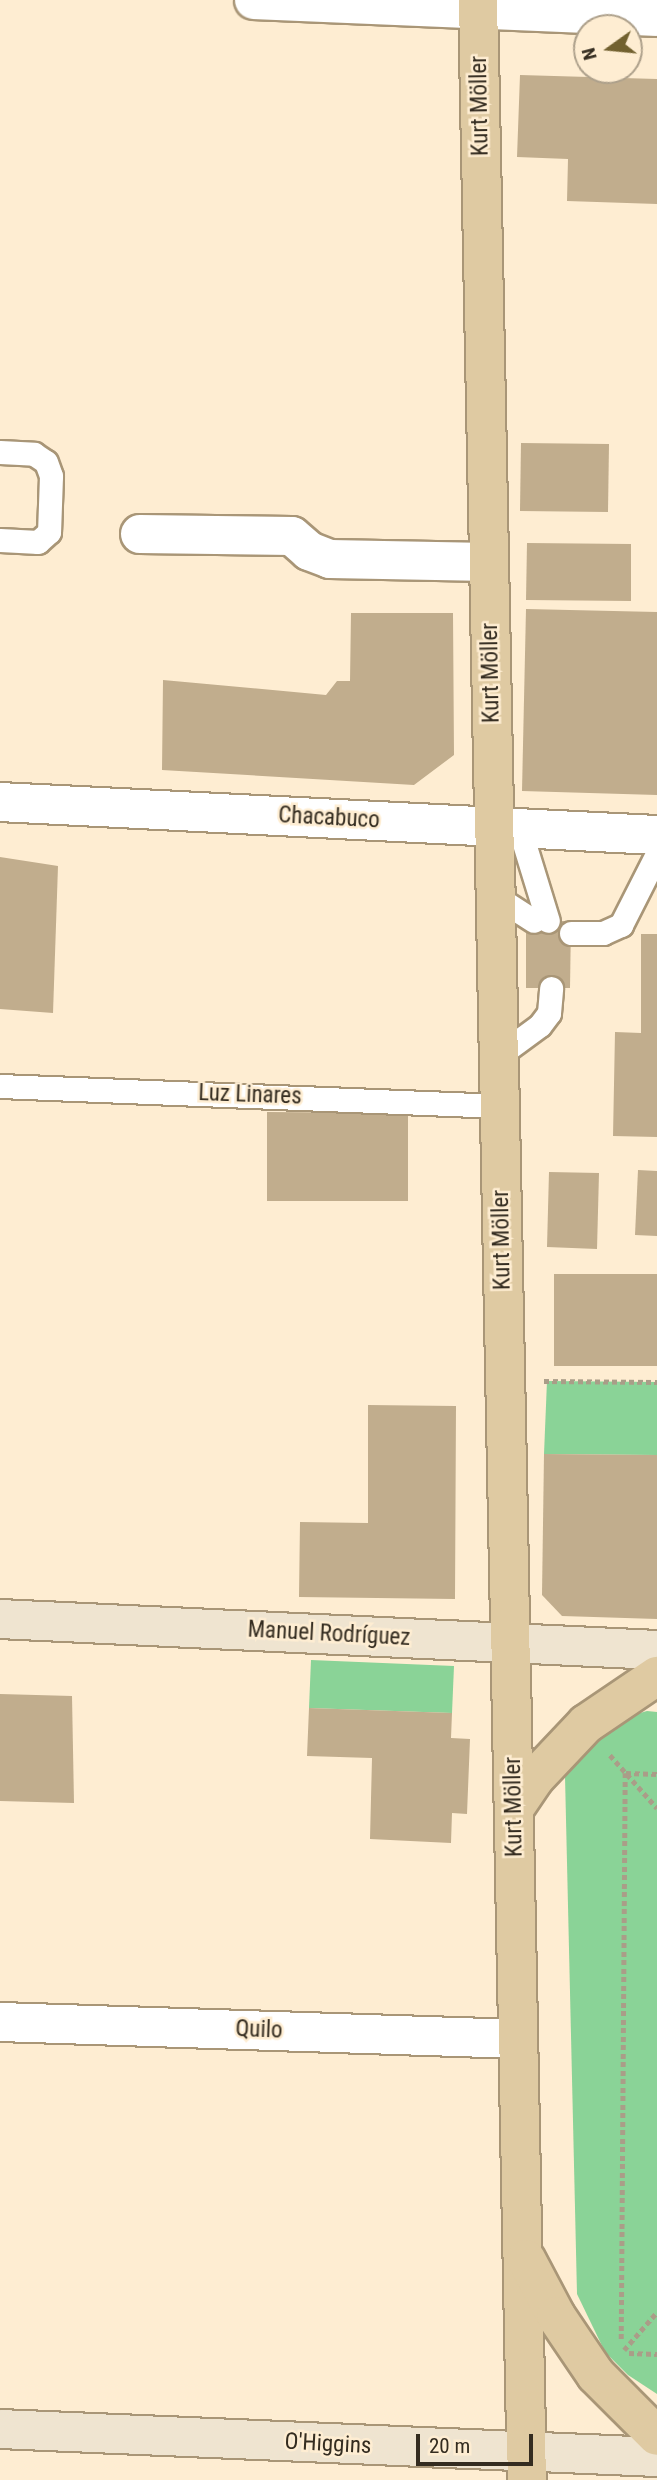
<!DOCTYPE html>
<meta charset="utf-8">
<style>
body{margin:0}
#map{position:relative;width:657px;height:2480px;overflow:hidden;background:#feedd2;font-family:"Roboto Condensed",sans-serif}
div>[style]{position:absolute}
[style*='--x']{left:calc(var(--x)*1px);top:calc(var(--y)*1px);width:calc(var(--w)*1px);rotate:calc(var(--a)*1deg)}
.green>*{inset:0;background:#8ad397}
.building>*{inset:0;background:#c1ad8d}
.path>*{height:4.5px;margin-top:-2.25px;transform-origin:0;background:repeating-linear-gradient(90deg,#aa9d88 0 5px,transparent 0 8.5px)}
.roads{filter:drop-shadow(2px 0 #a99677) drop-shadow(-2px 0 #a99677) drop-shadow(0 2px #a99677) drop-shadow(0 -2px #a99677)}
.service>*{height:23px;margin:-11.5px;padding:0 11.5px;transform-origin:11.5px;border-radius:11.5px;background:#fff}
.minor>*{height:38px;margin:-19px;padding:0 19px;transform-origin:19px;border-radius:19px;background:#fff}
.tertiary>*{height:38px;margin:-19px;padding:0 19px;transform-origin:19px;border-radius:19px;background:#fff}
.secondary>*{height:38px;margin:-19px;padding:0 19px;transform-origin:19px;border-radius:19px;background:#efe4d0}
.primary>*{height:38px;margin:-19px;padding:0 19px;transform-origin:19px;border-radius:19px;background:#dfcaa2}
span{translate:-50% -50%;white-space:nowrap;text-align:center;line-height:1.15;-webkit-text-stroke:5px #feedd2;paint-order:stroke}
.street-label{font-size:23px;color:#342c20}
.north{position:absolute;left:573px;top:14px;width:70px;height:70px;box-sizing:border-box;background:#feedd2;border:2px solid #ada08b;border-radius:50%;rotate:255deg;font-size:19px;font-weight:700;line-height:28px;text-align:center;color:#342c20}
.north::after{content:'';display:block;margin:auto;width:24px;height:32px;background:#72612f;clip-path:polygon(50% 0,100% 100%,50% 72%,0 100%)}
.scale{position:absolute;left:416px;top:2434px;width:117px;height:32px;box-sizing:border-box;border:4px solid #342c20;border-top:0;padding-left:9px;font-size:21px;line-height:24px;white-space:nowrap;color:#342c20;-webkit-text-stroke:5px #feedd2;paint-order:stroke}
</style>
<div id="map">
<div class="green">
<i style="clip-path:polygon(547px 1381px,657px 1382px,657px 1455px,544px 1454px)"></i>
<i style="clip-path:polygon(311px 1660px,454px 1666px,452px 1713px,309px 1708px)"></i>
<i style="clip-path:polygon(647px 1711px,657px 1712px,657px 2394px,628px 2375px,605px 2352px,577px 2294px,565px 1776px,575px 1757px,626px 1717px)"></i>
</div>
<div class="building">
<i style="clip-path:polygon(520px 75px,657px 79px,657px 204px,567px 201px,568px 159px,517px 157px)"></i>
<i style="clip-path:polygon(521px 443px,609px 444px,608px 512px,520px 511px)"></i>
<i style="clip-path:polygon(527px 543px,631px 544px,631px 601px,526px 600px)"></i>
<i style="clip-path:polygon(526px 609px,657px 612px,657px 795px,522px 791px)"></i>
<i style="clip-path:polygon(351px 613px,453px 613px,454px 755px,414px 785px,162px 770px,163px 680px,326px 695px,337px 681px,350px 681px)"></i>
<i style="clip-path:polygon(0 857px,58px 866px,53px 1013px,0 1009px)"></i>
<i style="clip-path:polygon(526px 921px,571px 921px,570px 988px,526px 988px)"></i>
<i style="clip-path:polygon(641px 934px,657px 934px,657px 1137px,613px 1136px,615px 1032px,641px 1033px)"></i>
<i style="clip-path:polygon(267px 1112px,408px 1113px,408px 1201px,267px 1201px)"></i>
<i style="clip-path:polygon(638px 1170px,657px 1171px,657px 1236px,635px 1235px)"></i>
<i style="clip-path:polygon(549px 1172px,599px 1173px,597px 1249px,547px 1247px)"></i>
<i style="clip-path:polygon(554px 1274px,657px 1274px,657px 1366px,554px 1366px)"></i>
<i style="clip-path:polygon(368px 1405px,456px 1406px,455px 1599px,299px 1597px,300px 1522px,368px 1523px)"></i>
<i style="clip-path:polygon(544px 1454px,657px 1455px,657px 1619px,562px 1616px,542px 1595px)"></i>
<i style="clip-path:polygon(0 1694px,72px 1696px,74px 1803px,0 1801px)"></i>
<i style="clip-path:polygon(309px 1708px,452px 1713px,451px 1738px,470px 1739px,467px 1814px,452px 1813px,451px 1843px,370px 1839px,372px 1758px,307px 1756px)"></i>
</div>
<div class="path">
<i style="--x:544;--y:1381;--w:113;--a:0.5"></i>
<i style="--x:610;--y:1755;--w:71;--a:48.4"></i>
<i style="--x:626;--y:1773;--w:31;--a:2"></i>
<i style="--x:621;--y:2339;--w:566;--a:-89.6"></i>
<i style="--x:624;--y:2350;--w:50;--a:-49"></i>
<i style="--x:629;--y:2353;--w:28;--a:2"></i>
</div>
<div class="roads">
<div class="service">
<i style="--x:0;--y:452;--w:34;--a:3"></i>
<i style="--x:34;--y:454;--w:14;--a:34"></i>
<i style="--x:46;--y:462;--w:15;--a:70"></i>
<i style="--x:51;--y:476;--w:56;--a:92"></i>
<i style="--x:49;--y:532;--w:15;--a:138"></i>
<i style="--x:38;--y:542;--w:38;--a:-177"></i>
<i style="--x:519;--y:827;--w:98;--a:72.9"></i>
<i style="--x:495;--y:896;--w:46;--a:32.7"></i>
<i style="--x:571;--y:933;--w:32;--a:0"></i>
<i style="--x:603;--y:933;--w:20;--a:-24"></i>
<i style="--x:621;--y:925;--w:80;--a:-63.1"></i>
<i style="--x:498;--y:1056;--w:52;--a:-36.4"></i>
<i style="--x:540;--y:1025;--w:15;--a:-53"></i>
<i style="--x:549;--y:1013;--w:25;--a:-85"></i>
<i style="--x:0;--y:1086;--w:500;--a:2.29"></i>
</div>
<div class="minor">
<i style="--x:140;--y:534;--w:152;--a:0.8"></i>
<i style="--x:292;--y:536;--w:23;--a:41"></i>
<i style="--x:309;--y:551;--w:22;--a:21"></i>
<i style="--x:330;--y:559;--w:159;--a:1.1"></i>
<i style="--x:0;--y:2022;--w:518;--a:1.88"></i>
</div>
<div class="tertiary">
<i style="--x:254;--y:0;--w:403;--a:2.4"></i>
<i style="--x:0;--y:802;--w:658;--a:2.88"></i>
</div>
<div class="secondary">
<i style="--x:0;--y:1619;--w:658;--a:2.7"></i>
<i style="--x:0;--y:2429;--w:658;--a:2.44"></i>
</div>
<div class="primary">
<i style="--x:478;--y:0;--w:2480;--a:88.87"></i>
<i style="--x:514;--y:1809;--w:36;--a:-56"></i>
<i style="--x:534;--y:1779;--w:76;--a:-46.6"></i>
<i style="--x:586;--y:1724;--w:86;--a:-34.1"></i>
<i style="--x:526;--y:2259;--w:64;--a:62.2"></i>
<i style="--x:556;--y:2316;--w:71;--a:55.9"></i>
<i style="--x:596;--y:2375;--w:86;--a:45"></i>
</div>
</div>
<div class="street-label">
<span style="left:480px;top:106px;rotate:-91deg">Kurt Möller</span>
<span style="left:491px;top:673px;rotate:-91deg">Kurt Möller</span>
<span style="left:329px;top:818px;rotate:3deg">Chacabuco</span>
<span style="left:250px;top:1095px;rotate:2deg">Luz Linares</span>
<span style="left:502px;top:1240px;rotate:-91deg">Kurt Möller</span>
<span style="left:329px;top:1634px;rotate:3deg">Manuel Rodríguez</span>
<span style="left:514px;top:1807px;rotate:-91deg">Kurt Möller</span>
<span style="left:259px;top:2030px;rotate:2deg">Quilo</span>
<span style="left:328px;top:2444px;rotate:3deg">O'Higgins</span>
</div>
<div class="north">N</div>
<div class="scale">20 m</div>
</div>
